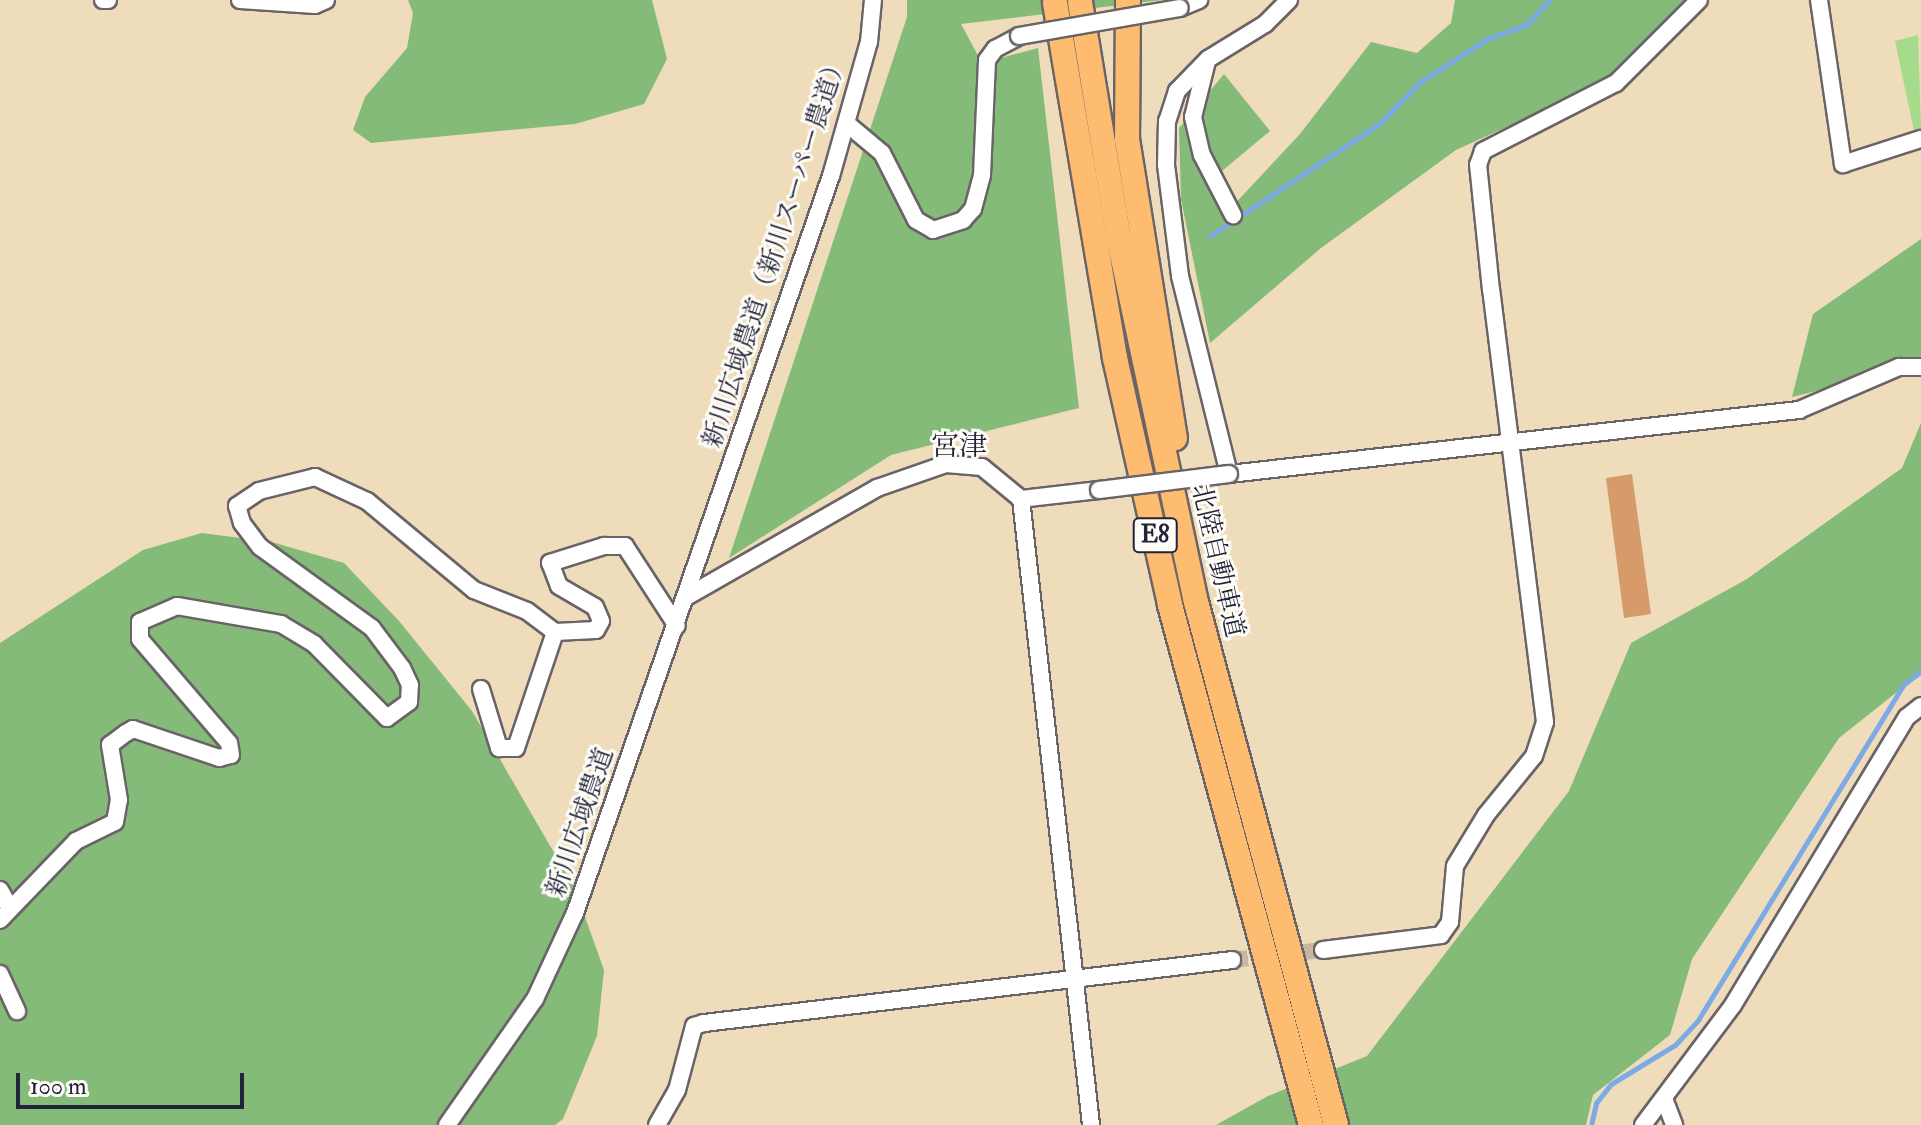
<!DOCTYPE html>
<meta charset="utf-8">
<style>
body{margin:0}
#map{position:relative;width:1921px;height:1125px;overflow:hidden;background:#efdcba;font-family:"IM FELL Double Pica","Noto Serif JP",serif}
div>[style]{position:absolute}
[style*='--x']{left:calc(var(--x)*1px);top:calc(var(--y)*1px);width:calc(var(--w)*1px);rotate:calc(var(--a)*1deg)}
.green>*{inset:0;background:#a6db8c}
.forest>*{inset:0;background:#84bb78}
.stream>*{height:5px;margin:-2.5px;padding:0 2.5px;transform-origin:2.5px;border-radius:2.5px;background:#7baae5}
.building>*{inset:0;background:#d69a6b}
.minor-tunnel>*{height:16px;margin-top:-8px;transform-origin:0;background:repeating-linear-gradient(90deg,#c6b7a1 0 16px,transparent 0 24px)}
.roads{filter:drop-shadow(2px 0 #6a6367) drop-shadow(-2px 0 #6a6367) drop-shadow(0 2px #6a6367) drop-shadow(0 -2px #6a6367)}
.minor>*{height:16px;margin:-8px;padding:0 8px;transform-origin:8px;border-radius:8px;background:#fff}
.highway>*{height:24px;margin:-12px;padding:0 12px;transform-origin:12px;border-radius:12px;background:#fdbc70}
.bridges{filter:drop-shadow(2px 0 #6a6367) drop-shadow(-2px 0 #6a6367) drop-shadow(0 2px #6a6367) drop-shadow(0 -2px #6a6367)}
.minor-bridge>*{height:16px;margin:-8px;padding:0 8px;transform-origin:8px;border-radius:8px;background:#fff}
span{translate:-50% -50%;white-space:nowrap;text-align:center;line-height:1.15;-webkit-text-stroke:6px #fdfcf7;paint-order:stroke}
.shield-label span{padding:2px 6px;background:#fdfcf7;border:2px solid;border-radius:6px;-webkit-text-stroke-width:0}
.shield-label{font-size:24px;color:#22223b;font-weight:700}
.street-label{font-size:26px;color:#22223b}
.neighbourhood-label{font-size:28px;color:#22223b}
.scale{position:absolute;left:16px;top:1073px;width:228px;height:36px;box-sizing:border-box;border:4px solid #22223b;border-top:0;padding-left:10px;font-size:24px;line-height:28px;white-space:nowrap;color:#22223b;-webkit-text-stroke:6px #fdfcf7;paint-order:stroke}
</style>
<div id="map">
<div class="green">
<i style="clip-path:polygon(1918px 35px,1921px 128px,1914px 131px,1895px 41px)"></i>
</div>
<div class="forest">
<i style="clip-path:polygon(408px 0,652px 0,667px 59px,644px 104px,575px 124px,371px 143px,353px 130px,365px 97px,407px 48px,413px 13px)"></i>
<i style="clip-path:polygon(907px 0,1162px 0,961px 24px,982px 63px,1038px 48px,1079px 408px,891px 455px,729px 558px,907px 17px)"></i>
<i style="clip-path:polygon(1455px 0,1687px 0,1603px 83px,1456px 150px,1321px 248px,1210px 343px,1181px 199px,1179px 128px,1224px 74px,1270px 131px,1210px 181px,1229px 210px,1300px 134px,1371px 42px,1417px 53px,1451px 23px)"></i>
<i style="clip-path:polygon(1921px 239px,1921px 365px,1792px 397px,1813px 314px)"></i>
<i style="clip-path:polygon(1921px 423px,1921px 673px,1839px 738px,1692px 959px,1670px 1035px,1593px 1095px,1586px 1125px,1216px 1125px,1268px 1096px,1367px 1056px,1569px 791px,1631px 643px,1747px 579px,1902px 468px)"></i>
<i style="clip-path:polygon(202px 533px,272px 542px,344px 563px,399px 621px,472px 711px,575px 889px,604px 970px,597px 1036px,563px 1119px,555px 1125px,0 1125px,0 643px,143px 550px)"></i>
</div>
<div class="stream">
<i style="--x:1210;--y:236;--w:203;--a:-33.5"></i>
<i style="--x:1379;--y:124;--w:59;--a:-45.7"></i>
<i style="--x:1420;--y:82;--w:80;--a:-32.7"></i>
<i style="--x:1487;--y:39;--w:41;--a:-19.7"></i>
<i style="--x:1526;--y:25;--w:34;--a:-47"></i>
<i style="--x:1591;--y:1125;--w:23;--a:-77"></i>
<i style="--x:1596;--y:1103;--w:24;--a:-52"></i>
<i style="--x:1611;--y:1084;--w:75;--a:-31.4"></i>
<i style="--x:1675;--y:1045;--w:34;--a:-47"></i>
<i style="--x:1698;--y:1020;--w:394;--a:-58.5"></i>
<i style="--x:1904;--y:684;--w:21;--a:-37"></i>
</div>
<div class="building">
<i style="clip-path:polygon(1632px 474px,1651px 614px,1624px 618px,1606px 478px)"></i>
</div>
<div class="minor-tunnel">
<i style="--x:1232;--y:960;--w:92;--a:-6.3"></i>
</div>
<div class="roads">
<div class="minor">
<i style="--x:103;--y:0;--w:5;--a:0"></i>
<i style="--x:240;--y:0;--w:75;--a:3.8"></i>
<i style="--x:315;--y:5;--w:12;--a:-24"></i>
<i style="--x:1289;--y:0;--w:34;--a:135"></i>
<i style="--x:1265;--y:24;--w:67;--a:148.4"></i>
<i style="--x:1208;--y:59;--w:45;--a:134.1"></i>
<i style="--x:1177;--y:91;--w:32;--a:108"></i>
<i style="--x:1167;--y:121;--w:44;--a:91.3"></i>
<i style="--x:1166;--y:165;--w:112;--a:82.8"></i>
<i style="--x:1180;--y:276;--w:204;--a:76.1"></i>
<i style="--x:1229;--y:474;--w:574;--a:-6.41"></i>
<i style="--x:1799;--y:410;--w:109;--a:-23.3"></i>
<i style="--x:1899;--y:367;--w:22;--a:0"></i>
<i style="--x:1819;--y:0;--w:166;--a:81.7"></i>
<i style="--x:1843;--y:164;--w:82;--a:-17.8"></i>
<i style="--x:1180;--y:8;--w:21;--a:-23"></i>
<i style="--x:1207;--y:61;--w:58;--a:104"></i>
<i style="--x:1193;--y:117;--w:39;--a:77"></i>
<i style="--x:1202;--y:155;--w:68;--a:62.7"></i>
<i style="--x:846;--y:123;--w:47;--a:39.8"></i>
<i style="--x:882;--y:153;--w:75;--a:63.1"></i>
<i style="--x:916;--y:220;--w:20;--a:30"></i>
<i style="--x:933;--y:230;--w:32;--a:-18"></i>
<i style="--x:963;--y:220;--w:15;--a:-48"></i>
<i style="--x:973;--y:209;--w:35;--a:-75"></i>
<i style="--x:982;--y:175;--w:115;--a:-87.5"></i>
<i style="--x:987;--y:60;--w:14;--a:-54"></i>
<i style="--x:995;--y:49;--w:27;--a:-28"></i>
<i style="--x:1021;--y:499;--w:79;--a:-6.6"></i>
<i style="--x:686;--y:597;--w:220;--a:-29.7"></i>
<i style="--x:877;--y:488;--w:73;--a:-19.2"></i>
<i style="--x:946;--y:464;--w:36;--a:5"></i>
<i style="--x:982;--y:467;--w:50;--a:39.4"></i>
<i style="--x:1021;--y:499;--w:630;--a:83.62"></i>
<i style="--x:481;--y:689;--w:62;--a:73"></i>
<i style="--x:499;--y:748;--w:17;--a:0"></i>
<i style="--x:516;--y:748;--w:122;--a:-71.4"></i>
<i style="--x:0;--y:890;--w:21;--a:61"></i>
<i style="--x:0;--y:920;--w:110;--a:-46.1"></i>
<i style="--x:76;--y:841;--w:43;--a:-26"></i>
<i style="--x:115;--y:822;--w:22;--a:-80"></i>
<i style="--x:119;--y:800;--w:56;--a:-99.3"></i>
<i style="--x:110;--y:745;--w:20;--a:-37"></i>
<i style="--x:126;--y:733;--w:8;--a:-30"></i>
<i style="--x:133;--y:729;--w:91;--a:18.6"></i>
<i style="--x:219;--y:758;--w:12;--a:-14"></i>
<i style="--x:231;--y:755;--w:12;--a:-99"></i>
<i style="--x:229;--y:743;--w:137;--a:-130.6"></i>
<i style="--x:140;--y:639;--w:17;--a:-90"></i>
<i style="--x:140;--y:622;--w:40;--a:-23.4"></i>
<i style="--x:177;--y:606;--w:106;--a:9.8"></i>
<i style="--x:281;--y:624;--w:39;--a:31"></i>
<i style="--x:314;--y:644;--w:104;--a:45.4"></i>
<i style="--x:387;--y:718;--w:27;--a:-36"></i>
<i style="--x:409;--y:702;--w:17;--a:-87"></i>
<i style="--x:410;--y:685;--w:19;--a:-115"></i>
<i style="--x:402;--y:668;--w:50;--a:-126.9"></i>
<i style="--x:372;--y:628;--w:138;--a:-144.1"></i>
<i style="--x:260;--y:547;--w:30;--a:-127"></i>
<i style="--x:242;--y:523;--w:18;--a:-106"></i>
<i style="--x:237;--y:506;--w:27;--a:-34"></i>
<i style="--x:259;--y:491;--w:58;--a:-14"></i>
<i style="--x:315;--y:477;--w:57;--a:24.8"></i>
<i style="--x:367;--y:501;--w:139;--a:39.8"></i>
<i style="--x:474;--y:590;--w:57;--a:21.6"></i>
<i style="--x:527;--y:611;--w:35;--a:37"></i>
<i style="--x:555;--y:632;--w:41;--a:-2.8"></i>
<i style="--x:596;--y:630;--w:10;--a:-61"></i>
<i style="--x:601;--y:621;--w:15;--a:-113"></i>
<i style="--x:595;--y:607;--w:42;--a:-149.7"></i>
<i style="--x:559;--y:586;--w:25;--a:-111"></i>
<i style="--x:550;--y:563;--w:57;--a:-17.5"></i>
<i style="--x:604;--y:546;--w:21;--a:0"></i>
<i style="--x:625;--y:546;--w:95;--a:57"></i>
<i style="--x:1323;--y:950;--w:119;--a:-7.2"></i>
<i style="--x:1441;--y:935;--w:16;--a:-55"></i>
<i style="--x:1450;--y:922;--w:56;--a:-84.9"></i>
<i style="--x:1455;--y:866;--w:60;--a:-58.7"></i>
<i style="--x:1486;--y:815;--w:76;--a:-50.9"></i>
<i style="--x:1534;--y:756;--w:36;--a:-72"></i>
<i style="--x:1545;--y:722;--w:435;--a:-97.1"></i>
<i style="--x:1491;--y:290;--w:126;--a:-95.9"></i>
<i style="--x:1478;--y:165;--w:15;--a:-70"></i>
<i style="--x:1483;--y:151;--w:149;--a:-27.1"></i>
<i style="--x:1616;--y:83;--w:117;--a:-45"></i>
<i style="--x:0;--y:974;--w:41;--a:65.3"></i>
<i style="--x:1665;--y:1101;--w:26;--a:69"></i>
<i style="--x:447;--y:1125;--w:154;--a:-55.1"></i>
<i style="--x:535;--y:999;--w:95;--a:-65.1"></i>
<i style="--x:575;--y:913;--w:780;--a:-70.85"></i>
<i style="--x:831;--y:176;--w:139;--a:-74.2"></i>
<i style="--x:869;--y:42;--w:42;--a:-84.6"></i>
<i style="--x:657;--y:1125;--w:40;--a:-60.3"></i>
<i style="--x:677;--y:1090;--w:66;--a:-75.1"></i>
<i style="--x:694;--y:1026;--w:10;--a:-17"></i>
<i style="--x:704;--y:1023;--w:532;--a:-6.8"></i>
<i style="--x:1643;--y:1125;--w:150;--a:-53.1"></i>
<i style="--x:1733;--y:1005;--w:336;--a:-58.9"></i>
<i style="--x:1907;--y:717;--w:18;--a:-38"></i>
</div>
<div class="highway">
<i style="--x:1128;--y:0;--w:139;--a:90.4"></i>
<i style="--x:1127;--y:139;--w:303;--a:80.9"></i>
<i style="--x:1080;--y:2;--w:241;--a:80.7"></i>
<i style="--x:1119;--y:240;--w:370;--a:78"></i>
<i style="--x:1196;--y:602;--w:541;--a:75.01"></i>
<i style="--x:1055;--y:3;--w:360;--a:80.4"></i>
<i style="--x:1115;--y:358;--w:253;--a:77.4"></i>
<i style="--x:1170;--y:605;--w:539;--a:74.83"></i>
</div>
</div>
<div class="bridges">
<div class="minor-bridge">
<i style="--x:1019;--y:36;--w:163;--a:-9.9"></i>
<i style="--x:1099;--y:490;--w:131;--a:-7"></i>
</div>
</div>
<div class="shield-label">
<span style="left:1155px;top:535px">E8</span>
</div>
<div class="street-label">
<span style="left:776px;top:251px;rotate:-72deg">新川広域農道（新川スーパー農道）</span>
<span style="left:1217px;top:561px;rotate:77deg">北陸自動車道</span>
<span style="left:581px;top:823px;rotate:-71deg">新川広域農道</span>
</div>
<div class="neighbourhood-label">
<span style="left:959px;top:447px">宮津</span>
</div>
<div class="scale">100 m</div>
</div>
